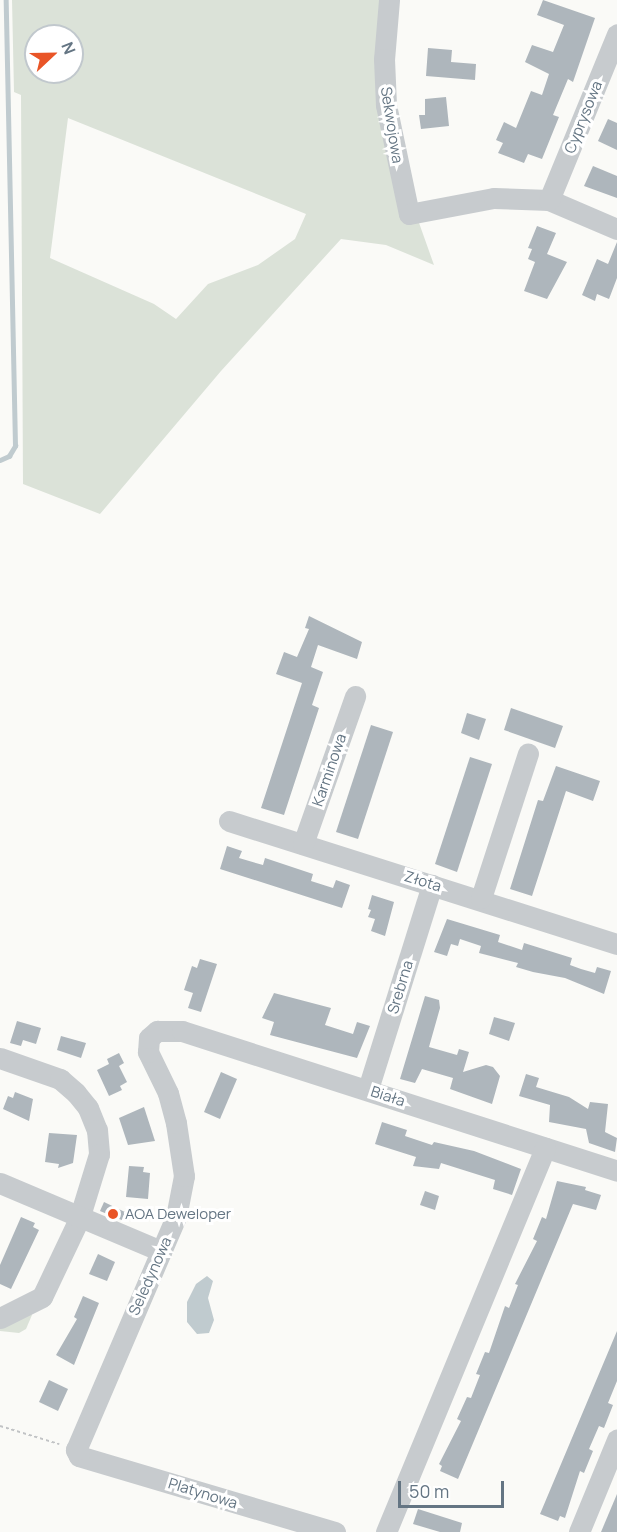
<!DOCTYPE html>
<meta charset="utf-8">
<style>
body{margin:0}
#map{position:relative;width:617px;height:1532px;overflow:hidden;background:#fafaf7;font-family:Manrope,sans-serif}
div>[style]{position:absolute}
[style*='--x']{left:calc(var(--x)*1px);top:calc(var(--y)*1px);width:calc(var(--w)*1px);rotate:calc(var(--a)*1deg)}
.green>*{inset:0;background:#dbe2d8}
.water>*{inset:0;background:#c0cbcf}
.stream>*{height:4.5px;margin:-2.25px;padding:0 2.25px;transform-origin:2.25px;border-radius:2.25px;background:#c0cbcf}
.building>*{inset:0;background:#aeb6bc}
.path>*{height:2px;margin-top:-1px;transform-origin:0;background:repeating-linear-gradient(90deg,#c1c3c5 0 3px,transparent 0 6px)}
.minor>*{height:21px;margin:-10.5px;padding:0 10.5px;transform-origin:10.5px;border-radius:10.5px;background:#c7cbce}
.dots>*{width:16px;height:16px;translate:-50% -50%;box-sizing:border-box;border:3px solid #fff;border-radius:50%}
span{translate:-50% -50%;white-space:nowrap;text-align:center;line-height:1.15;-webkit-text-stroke:6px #fff;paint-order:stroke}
.street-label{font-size:15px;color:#647583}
.poi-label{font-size:15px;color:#647583}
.left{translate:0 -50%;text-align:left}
.north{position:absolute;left:24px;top:24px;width:60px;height:60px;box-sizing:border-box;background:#fff;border:2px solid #c1c8cd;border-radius:50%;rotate:68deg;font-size:16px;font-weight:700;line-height:24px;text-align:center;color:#647583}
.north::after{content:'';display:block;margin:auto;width:21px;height:27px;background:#e95527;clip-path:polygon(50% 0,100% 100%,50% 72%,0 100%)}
.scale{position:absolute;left:398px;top:1481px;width:106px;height:27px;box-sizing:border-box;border:3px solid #647583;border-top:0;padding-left:8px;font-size:18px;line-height:21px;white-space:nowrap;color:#647583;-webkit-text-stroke:4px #fff;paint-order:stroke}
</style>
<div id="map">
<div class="green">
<i style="clip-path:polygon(evenodd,12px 0,383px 0,377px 58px,418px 220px,434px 265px,386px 245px,341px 239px,221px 371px,100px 514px,23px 484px,21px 95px,14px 92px,12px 0,36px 36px,72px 36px,72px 72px,36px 72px,36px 36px,12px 0,68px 118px,306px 214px,295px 239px,258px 265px,208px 284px,176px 319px,154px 304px,50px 258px,68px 118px)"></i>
<i style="clip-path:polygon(29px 1312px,32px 1315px,26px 1329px,19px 1333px,0 1331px,0 1326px)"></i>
</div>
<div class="water">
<i style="clip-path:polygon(207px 1276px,213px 1281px,208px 1298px,214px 1320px,209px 1333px,197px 1334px,187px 1322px,187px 1302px,196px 1284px)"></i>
</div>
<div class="stream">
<i style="--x:0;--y:460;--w:10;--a:-24"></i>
<i style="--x:9;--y:456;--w:12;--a:-59"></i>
<i style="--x:15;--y:446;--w:446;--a:-91.2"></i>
</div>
<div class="building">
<i style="clip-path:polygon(543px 0,595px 18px,573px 82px,568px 79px,553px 115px,559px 117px,542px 159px,528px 154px,524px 163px,498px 153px,503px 143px,496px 140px,504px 122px,516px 128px,531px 91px,542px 95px,549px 74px,525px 62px,532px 45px,553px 52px,564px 25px,537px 15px)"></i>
<i style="clip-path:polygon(428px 48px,452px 50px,451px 62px,476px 64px,475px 80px,426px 76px)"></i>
<i style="clip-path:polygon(446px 97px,449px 126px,421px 129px,419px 115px,425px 115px,425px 99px)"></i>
<i style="clip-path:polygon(608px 119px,617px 123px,617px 150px,598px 141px)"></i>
<i style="clip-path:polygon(593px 166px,617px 176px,617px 198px,584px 186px)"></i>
<i style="clip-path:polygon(537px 226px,556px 233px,547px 254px,567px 262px,547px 299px,524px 291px,535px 262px,528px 259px,532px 249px,528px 248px)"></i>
<i style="clip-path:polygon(617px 242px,617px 278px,609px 299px,597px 294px,595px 301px,582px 295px,597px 259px,608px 264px)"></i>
<i style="clip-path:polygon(309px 616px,362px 642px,357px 659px,318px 645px,311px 667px,323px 672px,312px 705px,319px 708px,284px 815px,261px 808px,302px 683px,276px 674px,284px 652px,297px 657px,309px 629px,305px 628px)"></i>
<i style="clip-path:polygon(511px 708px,563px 726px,555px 748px,504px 730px)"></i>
<i style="clip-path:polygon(467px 713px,486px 719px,479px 740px,461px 733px)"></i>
<i style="clip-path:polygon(371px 725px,393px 732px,358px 839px,336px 832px)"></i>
<i style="clip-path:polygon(470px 757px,492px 764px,457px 872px,435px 864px)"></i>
<i style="clip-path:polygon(556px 766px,600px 781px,593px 801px,566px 791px,532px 896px,510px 889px,538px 800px,543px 801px)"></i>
<i style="clip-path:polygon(227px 846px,242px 851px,239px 858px,263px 865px,265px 858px,313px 874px,311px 881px,333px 888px,336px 880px,350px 885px,342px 908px,220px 869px)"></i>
<i style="clip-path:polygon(372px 895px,394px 902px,385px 936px,371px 931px,375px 919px,368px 917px,371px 910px,368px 909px)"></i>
<i style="clip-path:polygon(447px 919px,500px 935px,498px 942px,522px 950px,524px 943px,572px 958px,570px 965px,581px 969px,595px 973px,597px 967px,611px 971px,604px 994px,565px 978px,533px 972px,516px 967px,518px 963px,479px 953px,481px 946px,460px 939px,458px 946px,451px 944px,447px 956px,434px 952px)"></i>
<i style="clip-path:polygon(200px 959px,217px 964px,201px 1012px,188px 1008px,193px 993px,184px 990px,192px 966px,197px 968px)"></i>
<i style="clip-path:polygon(274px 993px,331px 1008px,325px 1025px,353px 1034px,357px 1022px,370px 1026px,357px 1058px,270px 1035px,274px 1022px,262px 1018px)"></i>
<i style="clip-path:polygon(425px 996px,439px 1000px,440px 1008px,429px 1047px,457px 1055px,459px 1049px,469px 1052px,463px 1072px,486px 1065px,493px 1067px,500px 1076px,492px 1104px,450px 1089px,453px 1078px,422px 1069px,415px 1083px,400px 1079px)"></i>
<i style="clip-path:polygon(494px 1017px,515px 1023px,509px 1041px,489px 1034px)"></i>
<i style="clip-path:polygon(17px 1021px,41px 1028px,36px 1044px,23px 1040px,21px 1046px,10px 1043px)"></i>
<i style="clip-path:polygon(61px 1036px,86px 1043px,81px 1058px,57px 1050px)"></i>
<i style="clip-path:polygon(119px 1053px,124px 1063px,119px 1066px,127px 1082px,120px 1086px,122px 1090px,109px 1096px,97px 1070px,109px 1064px,107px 1059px)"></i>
<i style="clip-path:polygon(221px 1072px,237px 1079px,220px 1119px,204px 1112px)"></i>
<i style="clip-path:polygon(526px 1074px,539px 1078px,536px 1087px,569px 1097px,588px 1109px,590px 1102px,608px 1104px,605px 1132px,617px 1138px,615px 1152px,589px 1143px,586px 1129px,549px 1122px,550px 1105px,519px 1096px)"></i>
<i style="clip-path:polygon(15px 1092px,33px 1099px,29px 1121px,3px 1109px,8px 1096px,13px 1098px)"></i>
<i style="clip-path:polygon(144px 1107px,155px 1141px,128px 1145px,119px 1118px)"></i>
<i style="clip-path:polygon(382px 1122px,407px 1130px,405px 1136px,432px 1145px,434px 1142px,474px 1151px,521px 1169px,512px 1195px,493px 1189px,495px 1180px,441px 1163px,439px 1169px,413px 1166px,416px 1157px,375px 1144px)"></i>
<i style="clip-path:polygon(49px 1133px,77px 1135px,73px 1163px,58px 1168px,59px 1164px,45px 1162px)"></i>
<i style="clip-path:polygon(129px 1166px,144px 1167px,143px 1172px,150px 1173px,148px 1199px,126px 1197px)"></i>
<i style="clip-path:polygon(557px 1181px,586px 1187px,585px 1190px,601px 1195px,596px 1210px,573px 1204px,458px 1479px,440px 1471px,442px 1466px,439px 1464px,461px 1421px,457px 1419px,467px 1397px,471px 1398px,480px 1375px,476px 1374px,485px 1352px,489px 1353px,505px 1306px,509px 1308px,518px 1285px,515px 1284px,537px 1241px,533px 1239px,542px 1217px,546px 1219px)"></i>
<i style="clip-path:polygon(425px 1191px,439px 1196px,435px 1210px,420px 1205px)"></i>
<i style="clip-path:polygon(104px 1202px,127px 1213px,124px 1221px,100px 1211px)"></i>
<i style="clip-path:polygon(21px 1217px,35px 1223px,33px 1227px,39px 1230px,11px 1289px,0 1284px,0 1265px)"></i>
<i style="clip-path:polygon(98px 1254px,115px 1262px,107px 1281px,89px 1274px)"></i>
<i style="clip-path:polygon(83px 1296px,99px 1303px,74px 1365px,56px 1355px,77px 1319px,74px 1317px)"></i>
<i style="clip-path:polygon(617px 1331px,617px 1381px,608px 1403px,613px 1405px,604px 1428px,599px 1426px,589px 1449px,593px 1451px,584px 1473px,580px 1471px,565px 1518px,560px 1516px,558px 1521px,540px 1514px)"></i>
<i style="clip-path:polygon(49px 1380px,68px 1389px,58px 1411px,39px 1402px)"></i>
<i style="clip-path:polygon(617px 1494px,617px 1532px,601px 1532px)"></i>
<i style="clip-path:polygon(418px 1509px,462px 1523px,460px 1532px,440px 1532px,413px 1524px)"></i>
</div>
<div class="path">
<i style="--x:0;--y:1426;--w:62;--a:17"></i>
</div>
<div class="minor">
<i style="--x:389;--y:0;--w:59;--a:94.8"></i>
<i style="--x:384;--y:59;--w:46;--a:87.5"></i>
<i style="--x:386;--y:105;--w:111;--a:78.1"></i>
<i style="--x:409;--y:214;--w:86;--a:-10.7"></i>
<i style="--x:494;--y:198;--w:55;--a:2.1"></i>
<i style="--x:549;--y:200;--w:74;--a:23.1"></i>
<i style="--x:549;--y:200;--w:179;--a:-67.7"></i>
<i style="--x:229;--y:821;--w:407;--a:17.6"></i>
<i style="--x:303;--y:844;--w:157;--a:-70.6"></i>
<i style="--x:481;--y:898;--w:152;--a:-72"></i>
<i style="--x:0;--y:1058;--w:64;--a:19.3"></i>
<i style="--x:60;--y:1079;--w:21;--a:41"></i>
<i style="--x:76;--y:1093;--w:19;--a:51"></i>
<i style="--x:88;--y:1108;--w:24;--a:68"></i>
<i style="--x:97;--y:1130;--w:24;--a:85"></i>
<i style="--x:99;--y:1154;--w:68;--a:107.1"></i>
<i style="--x:79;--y:1219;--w:86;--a:115.4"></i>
<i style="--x:42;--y:1297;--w:47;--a:153.4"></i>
<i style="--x:368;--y:1089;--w:214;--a:-72.6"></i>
<i style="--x:0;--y:1183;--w:175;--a:22.9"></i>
<i style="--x:335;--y:1532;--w:267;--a:-163.5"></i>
<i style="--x:79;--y:1456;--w:7;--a:-117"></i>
<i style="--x:76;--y:1450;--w:254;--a:-66.8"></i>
<i style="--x:176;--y:1217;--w:42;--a:-79"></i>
<i style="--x:184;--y:1176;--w:54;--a:-98.6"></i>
<i style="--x:176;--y:1123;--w:31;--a:-105"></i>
<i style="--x:168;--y:1093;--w:46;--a:-116"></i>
<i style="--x:148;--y:1052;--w:14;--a:-86"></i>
<i style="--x:149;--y:1038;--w:11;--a:-41"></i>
<i style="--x:157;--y:1031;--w:25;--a:0"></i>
<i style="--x:182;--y:1031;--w:457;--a:17.8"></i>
<i style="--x:386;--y:1532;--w:416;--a:-67.5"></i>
<i style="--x:579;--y:1532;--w:100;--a:-67.6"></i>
</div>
<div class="dots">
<i style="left:113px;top:1214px;background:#e95527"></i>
</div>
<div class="street-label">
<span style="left:583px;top:117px;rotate:-68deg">Cyprysowa</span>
<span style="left:392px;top:125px;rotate:81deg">Sekwojowa</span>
<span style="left:329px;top:770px;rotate:-71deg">Karminowa</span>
<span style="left:423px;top:881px;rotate:17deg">Złota</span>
<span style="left:400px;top:987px;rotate:-73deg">Srebrna</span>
<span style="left:388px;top:1096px;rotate:18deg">Biała</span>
<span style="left:150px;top:1276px;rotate:-66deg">Seledynowa</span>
<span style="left:203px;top:1493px;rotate:17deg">Platynowa</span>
</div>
<div class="poi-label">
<span class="left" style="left:125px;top:1214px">AOA Deweloper</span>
</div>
<div class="north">N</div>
<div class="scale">50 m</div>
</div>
